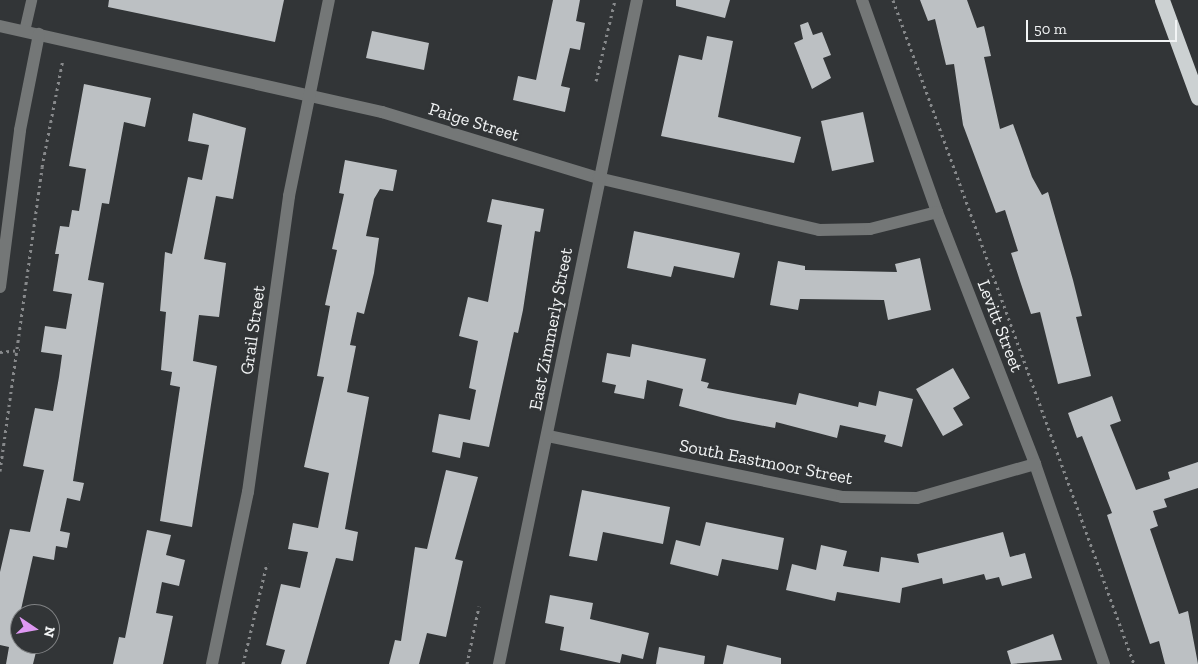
<!DOCTYPE html>
<style>
body{margin:0}
#map{position:relative;width:1198px;height:664px;overflow:hidden;background:#323537;font-family:"Zilla Slab",serif}
div>[style]{position:absolute}
[style*='--x']{left:calc(var(--x)*1px);top:calc(var(--y)*1px);width:calc(var(--w)*1px);rotate:calc(var(--a)*1deg)}
.building>*{inset:0;background:#bcc0c3}
.path>*{height:3px;margin-top:-1.5px;transform-origin:0;background:repeating-linear-gradient(90deg,#87898b 0 2.5px,transparent 0 6.5px)}
.service>*{height:11px;margin:-5.5px;padding:0 5.5px;transform-origin:5.5px;border-radius:5.5px;background:#747777}
.minor>*{height:12px;margin:-6px;padding:0 6px;transform-origin:6px;border-radius:6px;background:#747777}
.motorway>*{height:15px;margin:-7.5px;padding:0 7.5px;transform-origin:7.5px;border-radius:7.5px;background:#ccd1d2}
span{translate:-50% -50%;white-space:nowrap;text-align:center;line-height:1.15;-webkit-text-stroke:5px #323537;paint-order:stroke}
.street-label{font-size:18px;color:#f2f4f5}
.north{position:absolute;left:10px;top:604px;width:50px;height:50px;box-sizing:border-box;background:#323537;border:1px solid #7f8183;border-radius:50%;rotate:102deg;font-size:14px;font-weight:700;line-height:20px;text-align:center;color:#f2f4f5}
.north::after{content:'';display:block;margin:auto;width:18px;height:22px;background:#de98f2;clip-path:polygon(50% 0,100% 100%,50% 72%,0 100%)}
.scale{position:absolute;left:1026px;top:20px;width:151px;height:22px;box-sizing:border-box;border:2px solid #f2f4f5;border-top:0;padding-left:6px;font-size:15px;line-height:18px;white-space:nowrap;color:#f2f4f5;-webkit-text-stroke:4px #323537;paint-order:stroke}
</style>
<div id="map">
<div class="building">
<i style="clip-path:polygon(109px 0,284px 0,275px 42px,108px 7px)"></i>
<i style="clip-path:polygon(553px 0,580px 0,576px 21px,585px 23px,580px 50px,570px 48px,561px 86px,570px 88px,565px 112px,513px 100px,518px 76px,536px 80px)"></i>
<i style="clip-path:polygon(676px 0,730px 0,725px 18px,676px 6px)"></i>
<i style="clip-path:polygon(920px 0,967px 0,977px 28px,984px 26px,991px 56px,984px 57px,1000px 129px,1013px 124px,1032px 177px,1042px 195px,1048px 192px,1073px 280px,1082px 316px,1076px 317px,1091px 376px,1058px 384px,1040px 312px,1031px 314px,1020px 281px,1011px 253px,1018px 251px,1005px 210px,996px 213px,963px 125px,954px 64px,946px 65px,935px 19px,928px 21px)"></i>
<i style="clip-path:polygon(808px 22px,813px 35px,822px 32px,831px 55px,823px 58px,831px 78px,812px 89px,794px 43px,803px 39px,800px 25px)"></i>
<i style="clip-path:polygon(372px 31px,429px 43px,424px 70px,366px 58px)"></i>
<i style="clip-path:polygon(707px 36px,733px 41px,718px 117px,801px 137px,794px 163px,661px 136px,679px 55px,702px 60px)"></i>
<i style="clip-path:polygon(84px 84px,151px 98px,145px 127px,124px 122px,109px 204px,102px 203px,88px 280px,104px 283px,73px 481px,84px 483px,80px 501px,67px 498px,60px 531px,70px 533px,67px 548px,56px 546px,54px 560px,33px 556px,20px 614px,20px 644px,38px 644px,33px 664px,6px 664px,9px 647px,0 645px,0 572px,10px 529px,30px 532px,44px 470px,23px 466px,35px 408px,53px 411px,59px 377px,62px 355px,41px 352px,45px 326px,66px 329px,72px 294px,53px 291px,59px 254px,55px 254px,60px 226px,69px 227px,72px 210px,79px 211px,86px 169px,69px 166px)"></i>
<i style="clip-path:polygon(863px 112px,874px 162px,832px 171px,821px 121px)"></i>
<i style="clip-path:polygon(193px 113px,246px 128px,233px 199px,216px 196px,204px 259px,226px 263px,219px 317px,199px 315px,193px 361px,217px 366px,192px 527px,160px 521px,180px 387px,170px 385px,172px 372px,161px 370px,166px 312px,160px 311px,165px 252px,172px 254px,188px 177px,202px 180px,209px 145px,188px 141px)"></i>
<i style="clip-path:polygon(345px 160px,397px 170px,393px 191px,380px 189px,374px 199px,366px 236px,379px 238px,374px 273px,364px 314px,357px 312px,350px 345px,356px 346px,347px 392px,369px 397px,345px 529px,358px 532px,353px 561px,336px 558px,306px 664px,281px 664px,285px 650px,266px 645px,281px 584px,300px 588px,308px 552px,288px 549px,293px 523px,318px 528px,329px 473px,304px 467px,324px 377px,317px 376px,330px 306px,325px 305px,337px 250px,332px 249px,344px 194px,339px 193px)"></i>
<i style="clip-path:polygon(492px 199px,544px 209px,540px 232px,535px 231px,523px 310px,518px 333px,514px 332px,489px 447px,463px 442px,460px 458px,432px 452px,439px 414px,470px 420px,476px 390px,469px 388px,478px 341px,459px 336px,468px 297px,488px 302px,502px 225px,487px 222px)"></i>
<i style="clip-path:polygon(634px 231px,740px 253px,734px 278px,674px 266px,671px 277px,627px 268px)"></i>
<i style="clip-path:polygon(920px 258px,931px 310px,888px 320px,884px 300px,800px 299px,798px 310px,770px 305px,778px 261px,805px 266px,805px 270px,897px 272px,895px 264px)"></i>
<i style="clip-path:polygon(632px 344px,706px 359px,701px 381px,709px 383px,707px 388px,796px 405px,799px 393px,858px 407px,859px 402px,876px 406px,879px 391px,913px 399px,902px 447px,884px 442px,886px 435px,840px 425px,837px 438px,776px 422px,775px 428px,728px 419px,679px 406px,683px 389px,647px 380px,644px 399px,614px 393px,616px 385px,602px 382px,607px 353px,630px 357px)"></i>
<i style="clip-path:polygon(953px 368px,970px 398px,953px 408px,963px 425px,943px 436px,916px 389px)"></i>
<i style="clip-path:polygon(1112px 396px,1121px 421px,1110px 425px,1136px 490px,1170px 479px,1168px 472px,1198px 462px,1198px 488px,1164px 499px,1167px 507px,1153px 511px,1158px 526px,1150px 529px,1179px 614px,1188px 611px,1198px 664px,1165px 664px,1159px 641px,1150px 644px,1107px 515px,1112px 513px,1082px 436px,1077px 438px,1068px 413px)"></i>
<i style="clip-path:polygon(446px 470px,478px 477px,455px 559px,463px 561px,446px 637px,427px 633px,419px 664px,389px 664px,395px 640px,401px 641px,415px 547px,427px 549px)"></i>
<i style="clip-path:polygon(582px 490px,670px 507px,663px 544px,603px 532px,597px 561px,569px 556px)"></i>
<i style="clip-path:polygon(706px 522px,784px 538px,778px 570px,722px 559px,718px 576px,670px 564px,676px 540px,700px 546px)"></i>
<i style="clip-path:polygon(147px 530px,171px 535px,166px 555px,185px 560px,179px 586px,162px 582px,156px 613px,173px 616px,163px 664px,113px 664px,119px 637px,125px 638px)"></i>
<i style="clip-path:polygon(1003px 532px,1010px 557px,1025px 553px,1032px 578px,1002px 586px,999px 577px,986px 580px,984px 574px,943px 584px,942px 578px,902px 588px,900px 603px,837px 592px,835px 601px,786px 590px,792px 564px,816px 570px,821px 545px,847px 551px,843px 566px,879px 572px,881px 557px,919px 563px,917px 554px)"></i>
<i style="clip-path:polygon(550px 595px,593px 603px,590px 619px,649px 633px,643px 659px,622px 654px,620px 663px,560px 650px,564px 627px,545px 623px)"></i>
<i style="clip-path:polygon(1053px 634px,1062px 660px,1011px 664px,1007px 651px)"></i>
<i style="clip-path:polygon(727px 645px,781px 658px,781px 664px,723px 664px)"></i>
<i style="clip-path:polygon(659px 647px,705px 656px,704px 664px,656px 664px)"></i>
</div>
<div class="path">
<i style="--x:893;--y:0;--w:706;--a:70.05"></i>
<i style="--x:596;--y:81;--w:83;--a:-76.8"></i>
<i style="--x:0;--y:352;--w:20;--a:-6"></i>
<i style="--x:0;--y:471;--w:307;--a:-82.1"></i>
<i style="--x:42;--y:167;--w:110;--a:-79"></i>
<i style="--x:243;--y:664;--w:104;--a:-76.6"></i>
<i style="--x:467;--y:664;--w:59;--a:-78.3"></i>
</div>
<div class="service">
<i style="--x:24;--y:31;--w:32;--a:-77"></i>
</div>
<div class="minor">
<i style="--x:862;--y:0;--w:225;--a:70.5"></i>
<i style="--x:937;--y:212;--w:270;--a:68.7"></i>
<i style="--x:1035;--y:464;--w:212;--a:71"></i>
<i style="--x:0;--y:26;--w:392;--a:12.7"></i>
<i style="--x:382;--y:112;--w:226;--a:17"></i>
<i style="--x:598;--y:178;--w:227;--a:13.2"></i>
<i style="--x:819;--y:230;--w:51;--a:-1.1"></i>
<i style="--x:870;--y:229;--w:69;--a:-14.2"></i>
<i style="--x:0;--y:287;--w:158;--a:-82.7"></i>
<i style="--x:20;--y:130;--w:98;--a:-78.8"></i>
<i style="--x:548;--y:436;--w:300;--a:11.7"></i>
<i style="--x:842;--y:497;--w:75;--a:0.8"></i>
<i style="--x:917;--y:498;--w:123;--a:-16.1"></i>
<i style="--x:212;--y:664;--w:176;--a:-78.2"></i>
<i style="--x:248;--y:492;--w:299;--a:-82.1"></i>
<i style="--x:289;--y:196;--w:200;--a:-78.5"></i>
<i style="--x:499;--y:664;--w:678;--a:-78.26"></i>
</div>
<div class="motorway">
<i style="--x:1162;--y:0;--w:104;--a:69.8"></i>
</div>
<div class="street-label">
<span style="left:474px;top:122px;rotate:17deg">Paige Street</span>
<span style="left:1000px;top:326px;rotate:69deg">Levitt Street</span>
<span style="left:551px;top:329px;rotate:-79deg">East Zimmerly Street</span>
<span style="left:253px;top:330px;rotate:-82deg">Grail Street</span>
<span style="left:766px;top:462px;rotate:11deg">South Eastmoor Street</span>
</div>
<div class="north">N</div>
<div class="scale">50 m</div>
</div>
